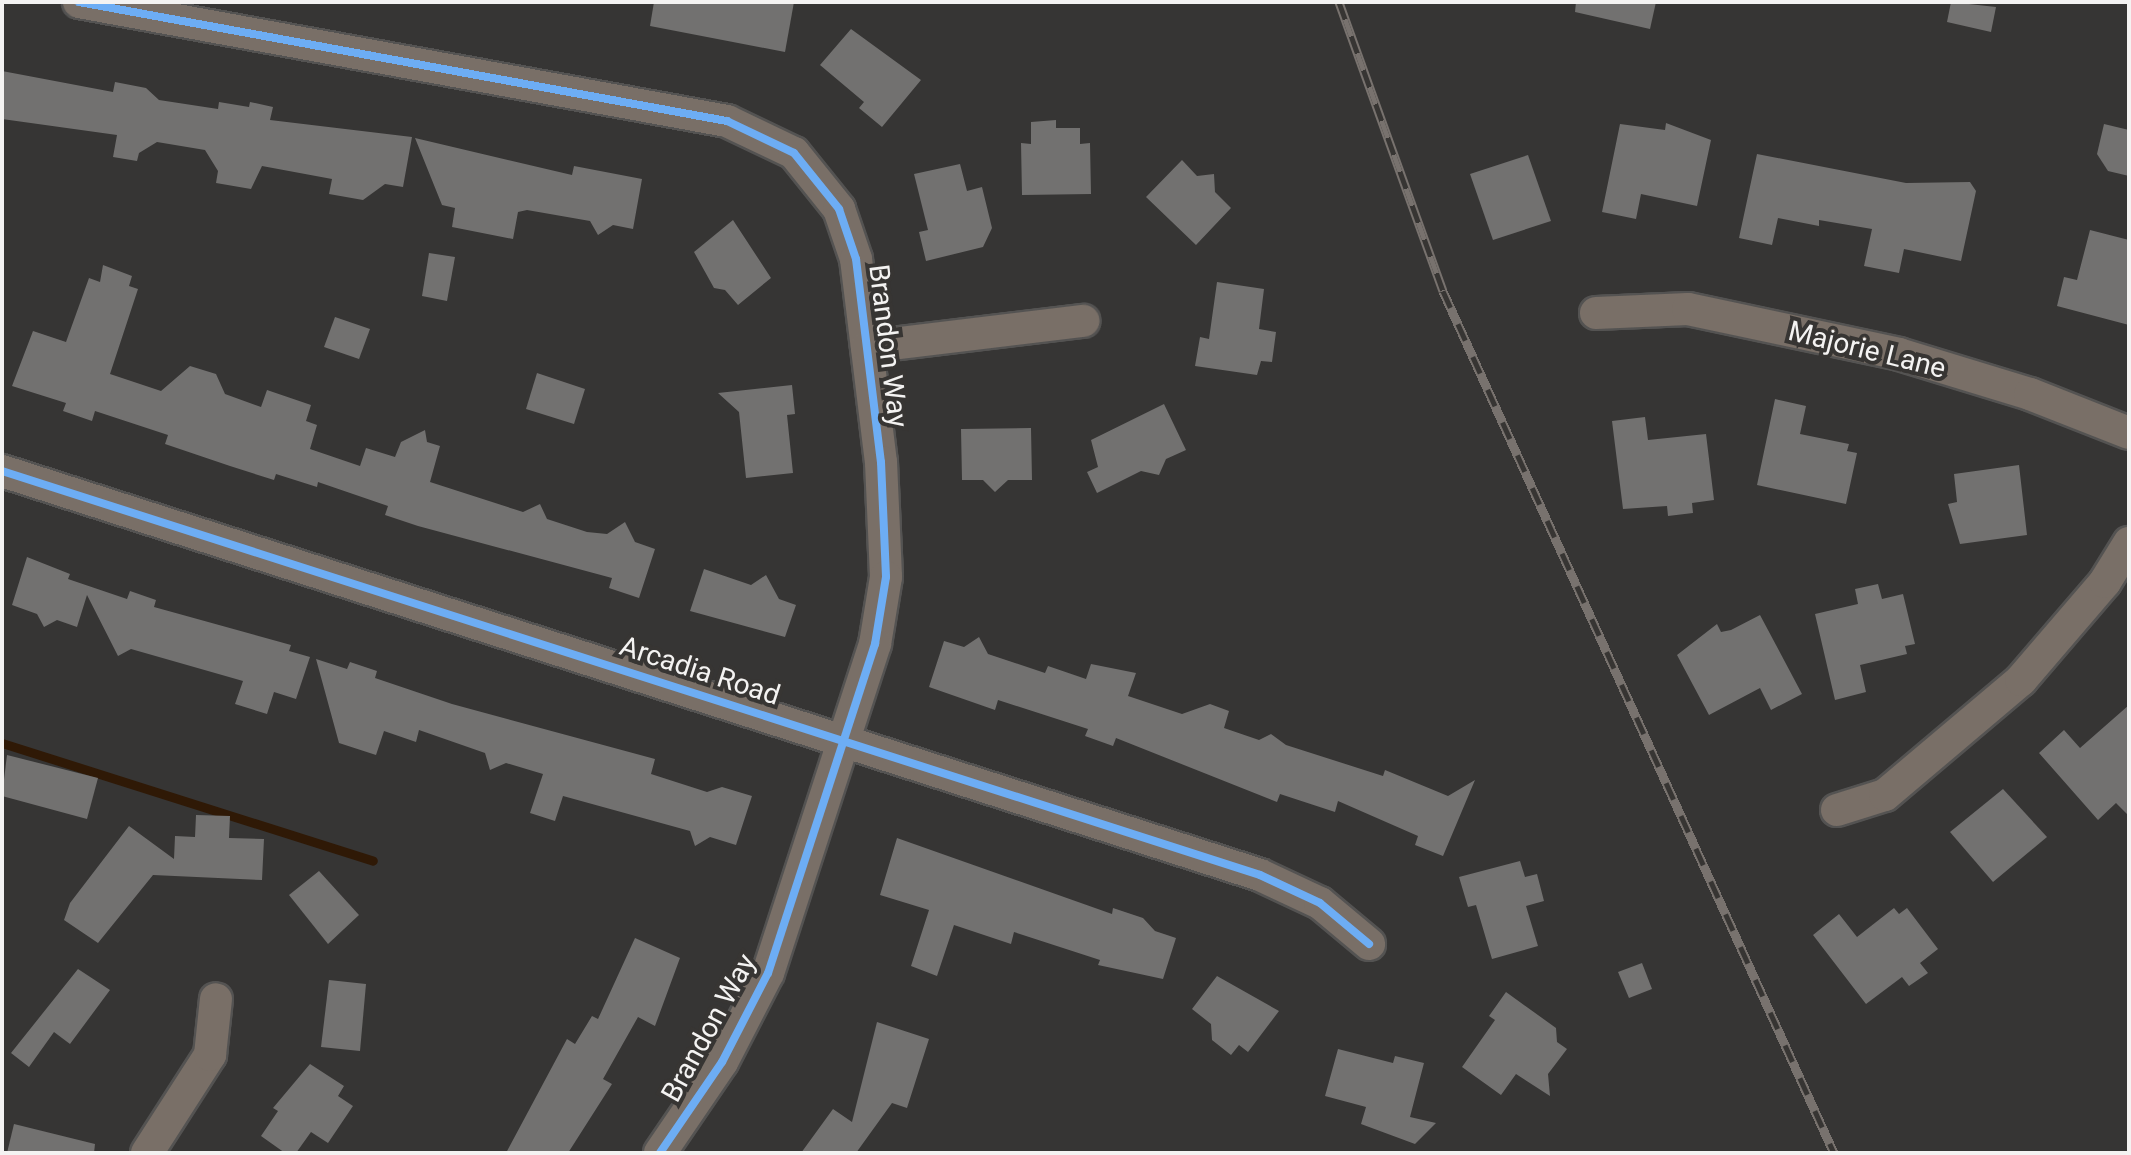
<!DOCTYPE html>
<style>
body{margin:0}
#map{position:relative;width:2131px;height:1155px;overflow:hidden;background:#363534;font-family:Roboto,sans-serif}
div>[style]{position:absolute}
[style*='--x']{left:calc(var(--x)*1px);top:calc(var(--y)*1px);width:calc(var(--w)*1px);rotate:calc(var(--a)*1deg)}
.stream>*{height:9px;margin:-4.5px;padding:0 4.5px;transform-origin:4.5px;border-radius:4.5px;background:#2f1906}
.building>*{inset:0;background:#727170}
.roads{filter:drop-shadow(2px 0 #545352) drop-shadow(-2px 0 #545352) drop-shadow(0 2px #545352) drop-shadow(0 -2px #545352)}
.minor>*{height:32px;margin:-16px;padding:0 16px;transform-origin:16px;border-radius:16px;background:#796f67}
.rail>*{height:9px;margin-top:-4.5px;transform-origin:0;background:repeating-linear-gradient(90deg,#373533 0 18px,#78726e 0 36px);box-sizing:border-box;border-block:2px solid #78726e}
.cycleway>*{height:8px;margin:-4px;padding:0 4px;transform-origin:4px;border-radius:4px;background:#6dadf4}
span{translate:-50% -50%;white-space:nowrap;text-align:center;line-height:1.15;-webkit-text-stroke:8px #373533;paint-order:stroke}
.street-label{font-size:28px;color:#f4f3f2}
.frame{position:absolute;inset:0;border:4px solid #f4f3f2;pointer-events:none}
</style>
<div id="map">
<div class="stream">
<i style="--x:2;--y:743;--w:389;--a:17.6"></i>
</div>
<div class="building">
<i style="clip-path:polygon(654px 2px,794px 2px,785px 52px,650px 26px)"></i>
<i style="clip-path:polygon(1576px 2px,1656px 2px,1650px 29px,1575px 12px)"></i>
<i style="clip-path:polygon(1951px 2px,1996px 7px,1991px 32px,1947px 22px)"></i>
<i style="clip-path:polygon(851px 29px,921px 80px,882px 127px,859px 108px,864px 102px,820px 65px)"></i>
<i style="clip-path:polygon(2px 71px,113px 92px,115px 82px,146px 88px,159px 100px,218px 109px,219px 102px,249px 107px,250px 102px,273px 107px,270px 120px,412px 137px,403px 187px,385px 184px,363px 200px,329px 194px,332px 179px,262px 166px,251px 189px,216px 183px,218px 171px,205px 150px,157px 142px,139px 153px,137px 161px,113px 157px,117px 135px,2px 119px)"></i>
<i style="clip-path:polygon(1056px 120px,1056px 128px,1080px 128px,1080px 144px,1090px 143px,1091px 194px,1022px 195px,1021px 143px,1031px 144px,1031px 122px)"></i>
<i style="clip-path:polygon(1666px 123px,1711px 140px,1697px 206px,1641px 194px,1636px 219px,1602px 212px,1620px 124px,1665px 130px)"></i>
<i style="clip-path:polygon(2104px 124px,2129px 130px,2129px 176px,2108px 171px,2097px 154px)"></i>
<i style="clip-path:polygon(415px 138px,572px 175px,574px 166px,642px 179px,633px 229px,613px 225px,598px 235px,590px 221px,527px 210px,518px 212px,513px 239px,452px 227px,455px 208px,442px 205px)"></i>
<i style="clip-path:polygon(1757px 154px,1906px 183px,1970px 182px,1976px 191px,1961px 261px,1904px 249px,1899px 273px,1864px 266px,1872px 229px,1819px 220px,1819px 226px,1778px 218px,1772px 245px,1739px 238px)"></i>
<i style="clip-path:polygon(1528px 155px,1551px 221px,1493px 240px,1470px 174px)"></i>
<i style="clip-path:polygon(1182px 160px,1197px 176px,1214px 174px,1215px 192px,1231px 208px,1196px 245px,1146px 197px)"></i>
<i style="clip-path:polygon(960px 164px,967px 191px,982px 187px,992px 228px,983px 247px,926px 261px,919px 232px,928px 230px,914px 174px)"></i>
<i style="clip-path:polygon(733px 220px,771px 278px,738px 305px,725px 290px,714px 288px,694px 252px)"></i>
<i style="clip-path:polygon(2090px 230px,2129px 240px,2129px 325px,2057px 306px,2064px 277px,2077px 280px)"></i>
<i style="clip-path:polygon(429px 253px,455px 257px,447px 301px,422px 296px)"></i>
<i style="clip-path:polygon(103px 265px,132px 276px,129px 286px,138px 289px,110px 374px,161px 391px,190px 366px,216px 374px,225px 394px,261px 407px,267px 390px,311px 405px,306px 421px,317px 425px,310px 449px,360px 466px,366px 448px,395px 457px,401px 442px,425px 430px,427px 442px,440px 446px,430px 482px,523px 512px,540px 504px,547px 519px,587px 532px,607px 534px,625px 522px,635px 542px,655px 549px,639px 598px,609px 588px,612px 578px,418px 526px,385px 515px,388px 506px,318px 482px,317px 487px,276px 474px,274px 480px,230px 466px,165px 444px,168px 435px,95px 411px,92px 421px,63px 411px,66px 403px,12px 386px,33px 331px,66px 342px,89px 278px,100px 282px)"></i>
<i style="clip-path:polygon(1217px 282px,1264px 289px,1259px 329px,1276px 332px,1272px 362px,1261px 361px,1257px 375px,1195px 366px,1200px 337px,1209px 339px)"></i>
<i style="clip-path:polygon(335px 317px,370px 329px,359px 359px,324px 347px)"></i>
<i style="clip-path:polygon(537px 373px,585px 389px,574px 424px,526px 409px)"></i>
<i style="clip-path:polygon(792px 385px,795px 414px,787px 415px,793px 473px,746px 478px,739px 412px,718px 393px)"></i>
<i style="clip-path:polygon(1775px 399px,1806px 406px,1800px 434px,1849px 444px,1847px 451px,1857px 453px,1846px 504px,1757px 485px)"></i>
<i style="clip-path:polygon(1164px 404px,1186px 450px,1166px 459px,1159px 475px,1141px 471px,1097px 493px,1087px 472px,1098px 467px,1091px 440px)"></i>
<i style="clip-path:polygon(1645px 417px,1648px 440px,1706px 434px,1714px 500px,1692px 503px,1693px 513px,1668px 516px,1667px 506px,1623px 509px,1612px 421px)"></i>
<i style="clip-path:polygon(1031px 428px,1032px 480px,1008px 480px,995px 492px,983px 480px,962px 480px,961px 429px)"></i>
<i style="clip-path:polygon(2019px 465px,2027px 535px,1960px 544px,1948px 504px,1957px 502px,1954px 474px)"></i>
<i style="clip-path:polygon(27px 557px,70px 574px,68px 579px,127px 599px,130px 591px,156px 600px,154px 607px,291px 645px,289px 651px,310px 657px,296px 699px,274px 692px,267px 714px,235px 704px,243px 681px,131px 649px,118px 656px,87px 595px,77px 627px,57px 620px,44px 627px,37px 614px,12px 605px)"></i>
<i style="clip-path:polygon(704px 569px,751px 585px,766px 575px,779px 599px,796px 605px,785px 637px,690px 611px)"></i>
<i style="clip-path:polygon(1878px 584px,1882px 599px,1903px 594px,1915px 644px,1905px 646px,1907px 654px,1860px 665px,1866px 692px,1835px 700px,1815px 614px,1858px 604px,1855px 589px)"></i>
<i style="clip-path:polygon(1760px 615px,1802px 694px,1771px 710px,1760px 688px,1709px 715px,1677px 655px,1717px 624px,1721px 632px,1731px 630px)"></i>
<i style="clip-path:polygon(979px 637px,988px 654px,1045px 673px,1048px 666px,1086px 679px,1091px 664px,1136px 673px,1128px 696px,1182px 714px,1210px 704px,1229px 711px,1224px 728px,1259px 740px,1271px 734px,1286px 745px,1383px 776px,1385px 770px,1448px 796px,1475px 780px,1443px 856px,1415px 845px,1418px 836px,1338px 801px,1335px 812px,1280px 794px,1277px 802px,1116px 738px,1113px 746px,1085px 736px,1088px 729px,998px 700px,995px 710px,929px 687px,944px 641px,964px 647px)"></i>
<i style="clip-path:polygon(316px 659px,347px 669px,350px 662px,377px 671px,375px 678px,452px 704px,655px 759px,651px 774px,707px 792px,722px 787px,752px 796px,736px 845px,710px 837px,695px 846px,690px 831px,563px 796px,555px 821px,530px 813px,543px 774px,506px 763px,490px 770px,485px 753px,419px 730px,416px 742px,384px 731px,376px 755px,339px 743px)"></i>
<i style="clip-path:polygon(2129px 705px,2129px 816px,2116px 803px,2098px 820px,2039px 753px,2064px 730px,2080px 748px)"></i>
<i style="clip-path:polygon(7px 755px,98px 778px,87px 819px,2px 796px)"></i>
<i style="clip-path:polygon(2003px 789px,2047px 837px,1993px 882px,1950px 832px)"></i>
<i style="clip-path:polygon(196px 815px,230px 816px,229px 838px,264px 839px,262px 880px,153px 875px,98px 943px,64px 920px,70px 903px,129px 826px,174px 859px,175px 836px,195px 837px)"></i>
<i style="clip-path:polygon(897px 838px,1112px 914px,1113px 908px,1143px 918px,1155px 931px,1176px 938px,1163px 979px,1098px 965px,1100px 960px,1014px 932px,1011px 944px,954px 925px,937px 976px,911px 966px,929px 910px,880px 895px)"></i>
<i style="clip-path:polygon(1520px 861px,1525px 877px,1537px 874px,1544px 901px,1526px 906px,1538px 946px,1492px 959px,1476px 905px,1468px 907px,1459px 877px)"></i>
<i style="clip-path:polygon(319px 871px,359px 915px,328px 944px,289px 895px)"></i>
<i style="clip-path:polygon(1894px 908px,1899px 914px,1907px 908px,1938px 949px,1920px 963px,1928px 973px,1909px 986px,1902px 977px,1866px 1004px,1813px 935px,1839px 914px,1857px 937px)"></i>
<i style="clip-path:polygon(635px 938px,680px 958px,655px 1026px,638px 1017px,603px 1079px,612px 1084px,568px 1153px,506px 1153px,567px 1039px,575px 1044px,592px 1016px,598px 1019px)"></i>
<i style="clip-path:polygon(1642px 963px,1652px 989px,1629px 998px,1618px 972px)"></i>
<i style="clip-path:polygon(78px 969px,110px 990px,70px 1044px,54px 1032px,29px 1067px,11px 1053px)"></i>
<i style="clip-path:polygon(1217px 976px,1279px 1011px,1248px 1052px,1239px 1045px,1231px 1055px,1212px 1040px,1211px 1024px,1192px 1009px)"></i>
<i style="clip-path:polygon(329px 980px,366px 984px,360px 1051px,321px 1047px)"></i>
<i style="clip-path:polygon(1506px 992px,1556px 1028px,1557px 1042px,1567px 1049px,1548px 1074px,1550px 1096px,1516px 1074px,1501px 1095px,1462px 1067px,1495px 1020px,1489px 1016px)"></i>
<i style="clip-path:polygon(877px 1022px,929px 1039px,907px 1108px,892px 1103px,856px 1153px,801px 1153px,833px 1109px,852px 1122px)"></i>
<i style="clip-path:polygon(1338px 1049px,1393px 1063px,1395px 1056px,1424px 1063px,1410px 1117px,1436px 1123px,1415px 1144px,1361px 1124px,1366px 1107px,1325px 1096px)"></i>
<i style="clip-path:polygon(310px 1064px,344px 1086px,338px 1096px,353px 1106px,328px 1143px,311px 1132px,296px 1153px,285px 1153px,261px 1136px,278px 1111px,273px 1108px)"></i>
<i style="clip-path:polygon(14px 1124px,95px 1144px,94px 1153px,7px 1153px)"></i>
</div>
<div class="roads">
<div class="minor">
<i style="--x:79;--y:2;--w:659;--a:10.41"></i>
<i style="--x:727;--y:121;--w:74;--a:25.5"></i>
<i style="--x:794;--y:153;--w:72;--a:51.2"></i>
<i style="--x:839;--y:209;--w:53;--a:71.2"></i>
<i style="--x:856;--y:259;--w:205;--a:83"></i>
<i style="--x:881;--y:462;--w:115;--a:87.5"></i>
<i style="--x:886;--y:577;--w:68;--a:99.3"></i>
<i style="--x:875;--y:644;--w:346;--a:108"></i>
<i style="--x:768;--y:973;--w:100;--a:117.3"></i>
<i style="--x:722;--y:1062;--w:110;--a:124.3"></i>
<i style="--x:1596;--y:313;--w:92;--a:-2.5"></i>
<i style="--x:1688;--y:309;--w:216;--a:12"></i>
<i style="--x:1899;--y:354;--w:137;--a:17"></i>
<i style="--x:2030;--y:394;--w:106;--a:21.5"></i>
<i style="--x:867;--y:347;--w:218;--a:-6.9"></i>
<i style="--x:2;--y:471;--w:1321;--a:17.8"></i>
<i style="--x:1260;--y:875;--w:66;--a:25"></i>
<i style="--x:1320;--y:903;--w:64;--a:39.9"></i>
<i style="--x:1837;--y:810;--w:50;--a:-17.4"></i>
<i style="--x:1885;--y:795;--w:178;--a:-40.2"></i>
<i style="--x:2021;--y:680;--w:129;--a:-49.4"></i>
<i style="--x:2105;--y:582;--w:46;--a:-58.4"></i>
<i style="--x:147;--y:1153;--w:117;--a:-57.3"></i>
<i style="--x:210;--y:1055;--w:56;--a:-83.9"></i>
</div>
</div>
<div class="rail">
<i style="--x:1339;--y:2;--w:307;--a:70.2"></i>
<i style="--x:1443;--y:291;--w:947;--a:65.6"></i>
</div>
<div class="cycleway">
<i style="--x:79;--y:2;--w:659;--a:10.41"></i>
<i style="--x:727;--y:121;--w:74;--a:25.5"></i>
<i style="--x:794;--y:153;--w:72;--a:51.2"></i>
<i style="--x:839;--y:209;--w:53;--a:71.2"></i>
<i style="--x:856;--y:259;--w:205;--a:83"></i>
<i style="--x:881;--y:462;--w:115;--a:87.5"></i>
<i style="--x:886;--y:577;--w:68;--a:99.3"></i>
<i style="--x:875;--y:644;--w:346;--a:108"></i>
<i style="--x:768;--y:973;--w:100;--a:117.3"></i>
<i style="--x:722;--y:1062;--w:110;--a:124.3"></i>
<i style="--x:2;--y:471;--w:1321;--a:17.8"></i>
<i style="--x:1260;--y:875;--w:66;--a:25"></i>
<i style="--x:1320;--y:903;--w:64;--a:39.9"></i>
</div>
<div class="street-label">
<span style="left:888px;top:346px;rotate:83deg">Brandon Way</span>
<span style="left:1867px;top:350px;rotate:14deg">Majorie Lane</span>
<span style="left:700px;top:671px;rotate:18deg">Arcadia Road</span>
<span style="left:709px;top:1028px;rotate:-61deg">Brandon Way</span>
</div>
<div class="frame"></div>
</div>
